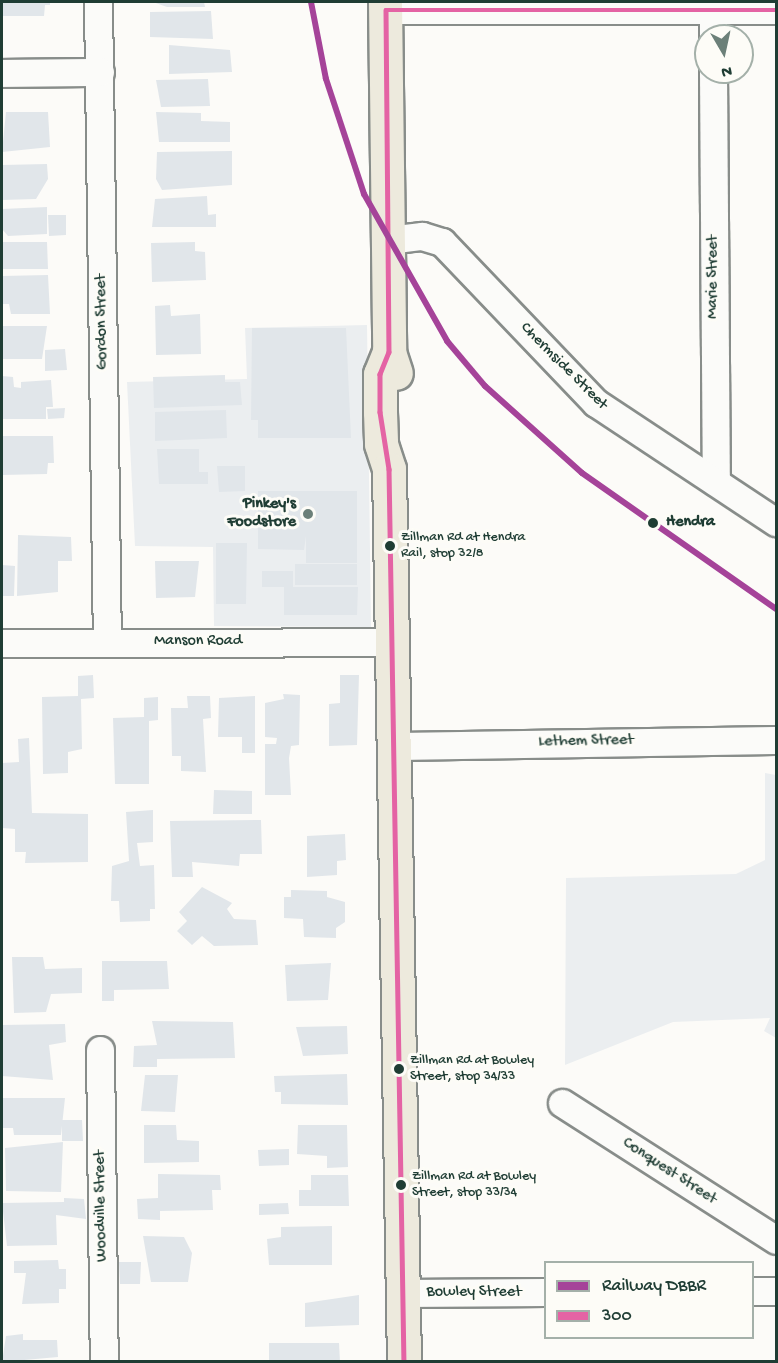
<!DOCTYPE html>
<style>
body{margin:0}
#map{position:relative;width:778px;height:1363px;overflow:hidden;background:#fcfbf8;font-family:"Gochi Hand",sans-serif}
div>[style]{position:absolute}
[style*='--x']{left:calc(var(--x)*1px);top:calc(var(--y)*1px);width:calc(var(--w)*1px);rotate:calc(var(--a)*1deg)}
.built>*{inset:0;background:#ebeef0}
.building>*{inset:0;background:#e1e6ea}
.roads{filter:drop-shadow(2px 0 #888d8a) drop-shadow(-2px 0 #888d8a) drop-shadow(0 2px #888d8a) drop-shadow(0 -2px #888d8a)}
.minor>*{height:27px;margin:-13.5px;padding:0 13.5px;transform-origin:13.5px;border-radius:13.5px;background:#fbfbf9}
.major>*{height:33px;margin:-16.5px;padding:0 16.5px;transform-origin:16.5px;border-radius:16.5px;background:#edeadd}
.bus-1>*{height:4.5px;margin:-2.25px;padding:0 2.25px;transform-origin:2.25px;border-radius:2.25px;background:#e463a4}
.rail-1>*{height:6px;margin:-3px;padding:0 3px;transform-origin:3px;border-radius:3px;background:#a54399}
.dots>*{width:16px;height:16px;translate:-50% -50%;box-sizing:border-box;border:3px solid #fdfcf7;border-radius:50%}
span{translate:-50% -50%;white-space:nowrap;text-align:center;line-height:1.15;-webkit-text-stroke:6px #fdfcf7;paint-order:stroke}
.bus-label{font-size:14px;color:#1f3d34}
.left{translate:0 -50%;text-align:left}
.street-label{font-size:16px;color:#1f3d34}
.poi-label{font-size:16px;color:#1f3d34;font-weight:700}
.right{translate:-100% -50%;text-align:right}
.stop-label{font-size:16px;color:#1f3d34;font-weight:700}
.frame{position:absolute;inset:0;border:3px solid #1f3d34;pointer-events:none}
.legend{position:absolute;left:544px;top:1261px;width:210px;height:78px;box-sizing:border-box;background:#fdfcf7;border:2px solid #a4b0a9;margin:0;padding:8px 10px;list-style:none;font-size:18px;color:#1f3d34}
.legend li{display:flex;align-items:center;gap:12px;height:30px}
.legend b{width:30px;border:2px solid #a4b0a9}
.north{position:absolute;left:694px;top:24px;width:60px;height:60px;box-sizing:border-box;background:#fdfcf7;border:2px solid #a4b0a9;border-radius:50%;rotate:171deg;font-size:16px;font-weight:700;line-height:24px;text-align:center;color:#1f3d34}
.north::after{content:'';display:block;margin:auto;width:21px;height:27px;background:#6c8079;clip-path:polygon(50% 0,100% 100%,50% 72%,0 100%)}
</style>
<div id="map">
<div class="built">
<i style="clip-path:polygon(367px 325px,371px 627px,214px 626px,213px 547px,135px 546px,127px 382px,247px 379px,245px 328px)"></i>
<i style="clip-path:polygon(765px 773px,776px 775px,776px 1038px,764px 1031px,770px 1018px,673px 1022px,565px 1065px,566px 878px,736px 874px,765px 860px)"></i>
</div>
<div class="building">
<i style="clip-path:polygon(2px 2px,50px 2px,50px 5px,45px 5px,44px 16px,2px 16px)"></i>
<i style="clip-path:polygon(153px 2px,204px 2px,205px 7px,167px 7px)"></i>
<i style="clip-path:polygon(211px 11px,213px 39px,150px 37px,150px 12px)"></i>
<i style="clip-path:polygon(169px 45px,230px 50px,232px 72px,169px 74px)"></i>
<i style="clip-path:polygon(208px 79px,210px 106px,161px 107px,156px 80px)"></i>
<i style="clip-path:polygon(6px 112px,48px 112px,50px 147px,2px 152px)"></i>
<i style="clip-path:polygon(156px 112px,201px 113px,201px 121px,230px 122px,230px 142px,159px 142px)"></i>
<i style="clip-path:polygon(232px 151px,232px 185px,162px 190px,156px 179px,157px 152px)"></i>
<i style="clip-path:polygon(47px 164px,48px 179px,36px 199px,2px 200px,2px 165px)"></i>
<i style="clip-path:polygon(207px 196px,208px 215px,216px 214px,216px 227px,152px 227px,155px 199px)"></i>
<i style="clip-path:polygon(47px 207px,47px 234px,8px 236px,2px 229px,2px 209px)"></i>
<i style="clip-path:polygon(48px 215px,66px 215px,66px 235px,49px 236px)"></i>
<i style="clip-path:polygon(2px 242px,47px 242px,48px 269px,2px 269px)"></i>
<i style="clip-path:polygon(195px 242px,195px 251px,205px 252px,206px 280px,152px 282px,151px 243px)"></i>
<i style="clip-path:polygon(48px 275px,50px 314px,11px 314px,9px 304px,2px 304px,2px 276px)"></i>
<i style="clip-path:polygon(170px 305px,171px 316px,200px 314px,201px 354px,156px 355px,155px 306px)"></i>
<i style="clip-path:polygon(2px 326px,47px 326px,42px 359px,2px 359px)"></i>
<i style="clip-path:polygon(252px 328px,346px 328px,351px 438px,258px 438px,258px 420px,251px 420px)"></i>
<i style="clip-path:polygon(65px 349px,67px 370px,45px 371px,45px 350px)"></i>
<i style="clip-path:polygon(225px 375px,225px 382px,240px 382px,242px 405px,154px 408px,153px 377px)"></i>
<i style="clip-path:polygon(2px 376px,13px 377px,14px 387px,21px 388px,21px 382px,51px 380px,53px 407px,46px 407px,46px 419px,2px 419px)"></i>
<i style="clip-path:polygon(65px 408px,64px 418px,48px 419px,47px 409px)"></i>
<i style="clip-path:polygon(226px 410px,227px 438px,155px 441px,155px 412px)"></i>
<i style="clip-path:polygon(2px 436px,53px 436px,54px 463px,48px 463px,47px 474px,2px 475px)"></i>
<i style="clip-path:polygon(157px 449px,199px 449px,199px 472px,208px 472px,208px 484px,159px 484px)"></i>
<i style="clip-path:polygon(217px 466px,245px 466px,245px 491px,219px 492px)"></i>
<i style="clip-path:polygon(258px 491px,357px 491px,357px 563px,306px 563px,306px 536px,304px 550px,258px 549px)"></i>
<i style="clip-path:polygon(18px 535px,71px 537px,72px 561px,58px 561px,58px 592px,17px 596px)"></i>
<i style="clip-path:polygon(216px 543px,247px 543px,246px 604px,216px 604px)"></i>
<i style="clip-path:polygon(155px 561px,199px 561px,195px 597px,156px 598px)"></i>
<i style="clip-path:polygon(295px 564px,357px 564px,357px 585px,295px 585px)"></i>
<i style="clip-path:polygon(2px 565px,15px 566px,14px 596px,2px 596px)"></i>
<i style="clip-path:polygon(262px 571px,293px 571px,293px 587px,358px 587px,357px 615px,284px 615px,284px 587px,262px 587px)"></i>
<i style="clip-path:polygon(93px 675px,94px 698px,81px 699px,82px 749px,68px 752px,68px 773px,43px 774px,42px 697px,78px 696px,78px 676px)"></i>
<i style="clip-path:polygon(340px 675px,359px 675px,357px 745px,329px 746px,329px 704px,340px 703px)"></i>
<i style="clip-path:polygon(283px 694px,300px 695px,299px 745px,291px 746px,289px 758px,291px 795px,265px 795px,265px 744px,276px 744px,277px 738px,265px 737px,265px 703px,284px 699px)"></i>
<i style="clip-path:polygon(187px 696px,210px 696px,211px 718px,203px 719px,206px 772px,181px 771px,181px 756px,172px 756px,171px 708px,188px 708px)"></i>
<i style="clip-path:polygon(255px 696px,255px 753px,242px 753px,242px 737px,218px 737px,219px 698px)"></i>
<i style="clip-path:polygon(158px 697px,158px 720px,149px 721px,149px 784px,115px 784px,113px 718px,144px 717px,144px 698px)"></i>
<i style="clip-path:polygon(29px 738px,32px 813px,88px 814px,88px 862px,25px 863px,26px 852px,15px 852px,15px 829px,2px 828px,2px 763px,19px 762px,18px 739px)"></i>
<i style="clip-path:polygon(214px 790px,252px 791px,252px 814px,213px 814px)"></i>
<i style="clip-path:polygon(153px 810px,153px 842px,137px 843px,140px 866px,154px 865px,155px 909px,150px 909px,150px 921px,120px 922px,119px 901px,111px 901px,112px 866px,129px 861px,126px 812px)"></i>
<i style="clip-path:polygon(261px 820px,262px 854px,240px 854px,239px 866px,192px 862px,193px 877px,172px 877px,170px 821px)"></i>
<i style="clip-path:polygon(345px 834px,346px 860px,337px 861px,337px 875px,307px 877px,307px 836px)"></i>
<i style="clip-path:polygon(202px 887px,232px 903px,227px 909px,234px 919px,256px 920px,258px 945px,214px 946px,202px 936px,192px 945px,177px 931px,187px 921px,179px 912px)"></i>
<i style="clip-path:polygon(291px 890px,327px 891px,327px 897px,345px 902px,345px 922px,336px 928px,336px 938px,304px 937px,303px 919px,284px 918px,284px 897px,291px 897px)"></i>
<i style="clip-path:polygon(12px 957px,43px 957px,45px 969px,82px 968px,82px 993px,51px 994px,46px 1012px,14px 1013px)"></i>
<i style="clip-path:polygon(102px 961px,167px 961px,169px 989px,114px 990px,114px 1001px,102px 1001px)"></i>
<i style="clip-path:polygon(331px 963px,328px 1000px,287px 1001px,285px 965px)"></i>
<i style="clip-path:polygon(152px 1021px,233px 1022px,235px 1058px,157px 1059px,157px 1067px,133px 1067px,134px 1046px,157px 1045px)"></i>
<i style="clip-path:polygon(65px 1024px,66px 1042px,49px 1045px,53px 1080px,2px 1076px,2px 1025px)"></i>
<i style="clip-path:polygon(347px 1026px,348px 1054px,303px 1056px,296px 1027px)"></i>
<i style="clip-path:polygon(347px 1074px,348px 1105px,281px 1104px,281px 1092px,275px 1092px,274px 1076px)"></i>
<i style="clip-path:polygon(145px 1075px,178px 1075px,175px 1112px,141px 1111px)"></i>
<i style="clip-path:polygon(2px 1098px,65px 1098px,61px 1135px,14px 1135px,13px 1128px,2px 1128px)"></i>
<i style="clip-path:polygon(62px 1120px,82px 1120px,83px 1141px,62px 1141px)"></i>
<i style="clip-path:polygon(144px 1125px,176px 1125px,177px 1140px,199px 1141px,199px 1162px,144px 1163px)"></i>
<i style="clip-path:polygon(298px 1125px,347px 1125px,348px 1167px,327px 1168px,327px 1156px,297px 1154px)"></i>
<i style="clip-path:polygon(63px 1142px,61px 1192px,6px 1191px,5px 1148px)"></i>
<i style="clip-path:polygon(289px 1149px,289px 1165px,259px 1166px,258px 1150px)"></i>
<i style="clip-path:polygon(158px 1174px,220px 1175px,221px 1190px,212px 1190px,213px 1210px,160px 1211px,160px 1220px,138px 1219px,137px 1199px,158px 1198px)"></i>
<i style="clip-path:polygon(311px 1175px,348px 1175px,349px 1206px,299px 1206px,299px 1190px,311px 1190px)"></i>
<i style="clip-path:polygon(64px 1198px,84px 1199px,86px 1219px,56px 1215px,57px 1245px,7px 1246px,2px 1203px,64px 1202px)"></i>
<i style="clip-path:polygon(288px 1203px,289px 1214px,259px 1215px,259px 1204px)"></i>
<i style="clip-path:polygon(332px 1226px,332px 1265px,269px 1265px,267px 1239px,281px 1237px,281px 1227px)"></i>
<i style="clip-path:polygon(143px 1236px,184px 1237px,192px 1253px,188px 1282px,151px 1282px)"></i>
<i style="clip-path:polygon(58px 1260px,59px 1269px,66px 1269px,66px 1289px,59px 1289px,59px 1303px,22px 1304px,26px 1273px,14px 1273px,14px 1261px)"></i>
<i style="clip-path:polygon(119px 1262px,141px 1262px,140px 1284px,120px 1284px)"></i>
<i style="clip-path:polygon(359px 1295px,359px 1325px,305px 1327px,305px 1303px)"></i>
<i style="clip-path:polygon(23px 1334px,23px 1340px,57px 1340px,58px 1357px,2px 1362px,6px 1336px)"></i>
<i style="clip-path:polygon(269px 1343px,339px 1343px,340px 1362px,269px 1362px)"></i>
</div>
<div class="roads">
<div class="minor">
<i style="--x:98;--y:2;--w:641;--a:89.2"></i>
<i style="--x:386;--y:10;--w:390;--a:0"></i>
<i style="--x:713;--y:36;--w:26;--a:-90"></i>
<i style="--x:713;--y:72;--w:410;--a:89.6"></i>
<i style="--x:2;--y:73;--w:98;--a:-0.6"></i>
<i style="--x:388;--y:240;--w:34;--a:-7"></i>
<i style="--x:422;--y:236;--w:21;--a:17"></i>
<i style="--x:442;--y:242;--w:223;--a:46.3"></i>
<i style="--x:596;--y:403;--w:216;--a:33.5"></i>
<i style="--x:2;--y:643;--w:392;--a:-0.1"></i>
<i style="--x:396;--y:746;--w:380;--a:-0.9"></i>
<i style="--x:100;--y:1050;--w:312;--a:89.3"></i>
<i style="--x:562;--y:1103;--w:254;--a:32.6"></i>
<i style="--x:752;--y:1291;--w:24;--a:0"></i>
<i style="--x:403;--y:1293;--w:143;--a:-0.4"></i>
</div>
<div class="major">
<i style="--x:385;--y:2;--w:350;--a:89.3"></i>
<i style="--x:389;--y:352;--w:22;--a:72"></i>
<i style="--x:389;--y:352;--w:24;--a:112"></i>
<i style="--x:380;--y:374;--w:38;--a:90"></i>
<i style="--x:380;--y:412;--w:32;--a:88"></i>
<i style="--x:381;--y:444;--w:26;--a:72"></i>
<i style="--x:389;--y:469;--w:893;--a:89.04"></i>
</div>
</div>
<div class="bus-1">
<i style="--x:386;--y:10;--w:342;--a:89.5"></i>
<i style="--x:389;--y:352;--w:24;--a:112"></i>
<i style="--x:380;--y:374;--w:38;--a:90"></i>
<i style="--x:380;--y:412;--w:58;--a:81"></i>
<i style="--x:389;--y:469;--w:893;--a:89.04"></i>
<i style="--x:386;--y:10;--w:390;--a:0"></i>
</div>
<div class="rail-1">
<i style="--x:311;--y:2;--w:78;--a:79"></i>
<i style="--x:326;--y:79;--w:121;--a:71.7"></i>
<i style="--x:364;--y:194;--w:169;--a:60.5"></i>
<i style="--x:447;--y:341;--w:59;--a:49.8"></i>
<i style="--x:485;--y:386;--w:130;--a:41.9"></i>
<i style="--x:582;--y:473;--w:237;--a:35"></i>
</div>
<div class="dots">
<i style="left:308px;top:514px;background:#6c8079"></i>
<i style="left:653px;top:523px;background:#1f3d34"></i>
<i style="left:390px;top:546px;background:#1f3d34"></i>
<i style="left:399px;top:1069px;background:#1f3d34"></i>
<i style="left:401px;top:1185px;background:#1f3d34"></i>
</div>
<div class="bus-label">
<span class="left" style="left:401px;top:546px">Zillman Rd at Hendra<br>Rail, stop 32/8</span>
<span class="left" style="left:410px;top:1069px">Zillman Rd at Bowley<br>Street, stop 34/33</span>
<span class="left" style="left:412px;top:1185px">Zillman Rd at Bowley<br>Street, stop 33/34</span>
</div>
<div class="street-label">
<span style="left:714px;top:277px;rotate:-90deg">Marie Street</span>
<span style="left:103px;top:322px;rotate:-91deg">Gordon Street</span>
<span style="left:563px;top:367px;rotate:45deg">Chermside Street</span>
<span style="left:198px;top:642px">Manson Road</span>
<span style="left:586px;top:742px;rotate:-1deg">Lethem Street</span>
<span style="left:669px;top:1172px;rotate:33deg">Conquest Street</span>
<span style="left:102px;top:1206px;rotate:-91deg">Woodville Street</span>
<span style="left:474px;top:1293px">Bowley Street</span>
</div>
<div class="poi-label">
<span class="right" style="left:296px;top:514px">Pinkey's<br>Foodstore</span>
</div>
<div class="stop-label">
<span class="left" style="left:666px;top:523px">Hendra</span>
</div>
<div class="frame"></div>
<ul class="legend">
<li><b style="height:8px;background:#a54399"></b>Railway DBBR</li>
<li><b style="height:8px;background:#e463a4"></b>300</li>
</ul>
<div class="north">N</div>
</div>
